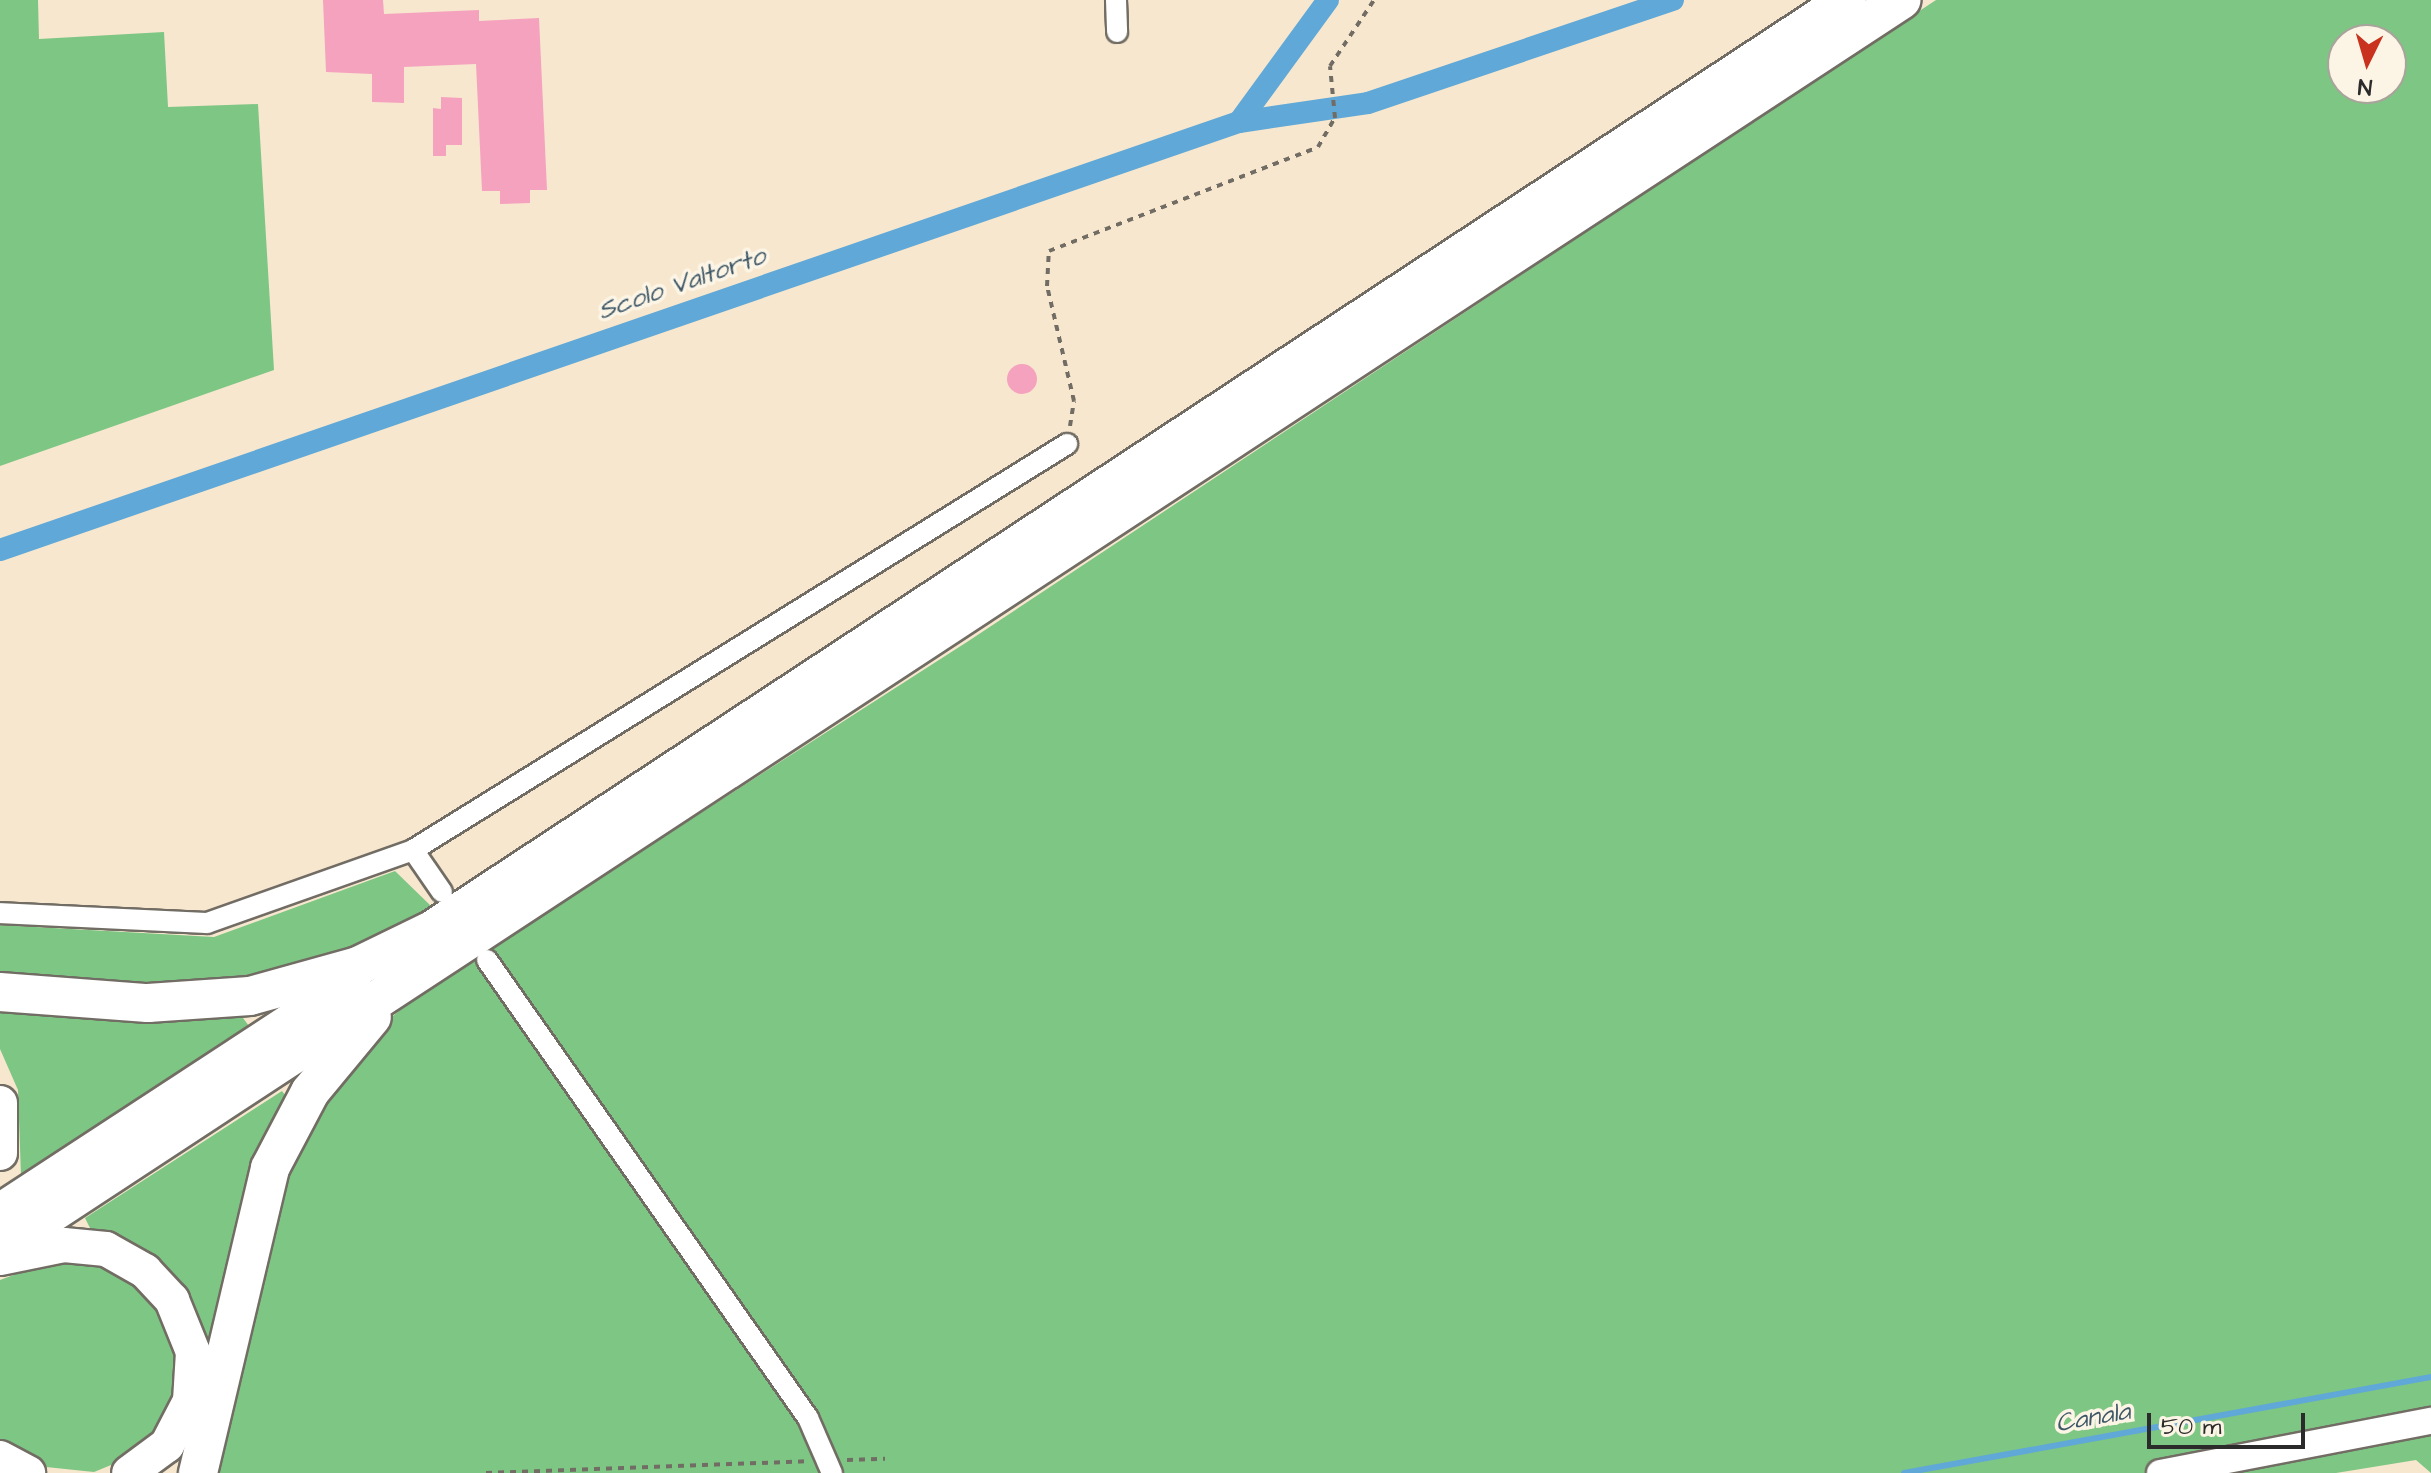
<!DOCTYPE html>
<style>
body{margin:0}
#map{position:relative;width:2431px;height:1473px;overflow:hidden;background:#f7e7ce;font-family:"Architects Daughter",sans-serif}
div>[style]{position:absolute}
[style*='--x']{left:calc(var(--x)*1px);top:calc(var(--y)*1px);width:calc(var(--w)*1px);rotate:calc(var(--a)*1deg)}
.green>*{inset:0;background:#7ec683}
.stream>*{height:6px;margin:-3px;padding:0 3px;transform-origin:3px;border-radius:3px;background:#60a8d7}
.canal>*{height:22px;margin:-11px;padding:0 11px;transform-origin:11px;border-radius:11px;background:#60a8d7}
.building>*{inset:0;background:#f5a2bf}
.round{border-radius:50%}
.path>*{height:4px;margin-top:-2px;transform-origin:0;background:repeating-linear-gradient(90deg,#726d64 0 6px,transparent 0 12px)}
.roads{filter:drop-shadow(2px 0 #726d64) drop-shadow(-2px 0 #726d64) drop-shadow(0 2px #726d64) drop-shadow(0 -2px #726d64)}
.minor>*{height:20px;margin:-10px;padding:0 10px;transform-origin:10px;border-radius:10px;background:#fff}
.tertiary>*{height:26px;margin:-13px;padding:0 13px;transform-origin:13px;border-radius:13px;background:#fff}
.trunk>*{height:34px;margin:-17px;padding:0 17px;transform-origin:17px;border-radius:17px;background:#fff}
.motorway>*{height:38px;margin:-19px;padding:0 19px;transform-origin:19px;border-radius:19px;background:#fff}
span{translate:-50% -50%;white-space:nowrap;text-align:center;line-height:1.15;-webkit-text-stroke:7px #fcf5e5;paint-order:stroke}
.water-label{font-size:26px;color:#3e5767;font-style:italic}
.north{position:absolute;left:2327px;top:24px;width:80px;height:80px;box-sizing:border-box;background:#fcf5e5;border:2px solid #a8a49b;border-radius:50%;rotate:185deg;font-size:22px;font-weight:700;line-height:32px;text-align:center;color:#2b2b2b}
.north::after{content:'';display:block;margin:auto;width:28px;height:36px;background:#c8321e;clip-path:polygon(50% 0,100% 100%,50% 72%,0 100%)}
.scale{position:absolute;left:2147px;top:1413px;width:158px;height:36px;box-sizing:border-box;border:4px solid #2b2b2b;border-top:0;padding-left:10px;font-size:24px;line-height:28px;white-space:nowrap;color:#2b2b2b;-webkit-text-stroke:6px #fcf5e5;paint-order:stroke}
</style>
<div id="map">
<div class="green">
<i style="clip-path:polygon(0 0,38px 0,39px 39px,164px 32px,168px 107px,258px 104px,274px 370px,0 466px)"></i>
<i style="clip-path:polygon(evenodd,1936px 0,2431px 0,2431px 1473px,2416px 1460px,2336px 1473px,212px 1473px,286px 1162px,369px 1036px,423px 991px,967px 642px,1936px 0,2343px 40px,2391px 40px,2391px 88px,2343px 88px,2343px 40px)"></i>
<i style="clip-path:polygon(395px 871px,431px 906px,329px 966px,254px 992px,0 984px,0 925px,214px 937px)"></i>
<i style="clip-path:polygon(0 1004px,243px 1018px,249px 1026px,21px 1176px,18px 1090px,0 1049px)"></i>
<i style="clip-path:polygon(282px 1091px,290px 1102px,214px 1352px,121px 1241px,91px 1230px,85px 1218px)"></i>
<i style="clip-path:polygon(63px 1257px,104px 1263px,143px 1282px,179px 1346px,182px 1385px,170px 1420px,133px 1456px,94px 1472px,46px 1467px,0 1441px,0 1280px)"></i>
</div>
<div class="stream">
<i style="--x:1904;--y:1473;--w:536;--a:-10.32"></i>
</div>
<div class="canal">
<i style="--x:1239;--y:122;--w:130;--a:-8.4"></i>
<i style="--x:1368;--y:103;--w:322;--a:-18.7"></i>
<i style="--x:0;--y:550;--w:1311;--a:-19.06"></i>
<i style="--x:1239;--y:122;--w:151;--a:-53.9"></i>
</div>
<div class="building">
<i style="clip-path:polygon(323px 0,383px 0,384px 14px,479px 10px,479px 21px,539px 18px,547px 190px,530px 190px,530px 203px,500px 204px,500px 191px,482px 191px,476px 64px,404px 67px,404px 103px,372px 102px,372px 74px,326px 72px)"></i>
<i style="clip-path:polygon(441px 97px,462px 98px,462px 145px,446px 145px,446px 156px,433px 156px,433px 108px,441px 109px)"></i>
<i class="round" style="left:1007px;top:364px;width:30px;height:30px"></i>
</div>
<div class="path">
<i style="--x:1070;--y:426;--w:25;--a:-81"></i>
<i style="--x:1074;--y:401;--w:118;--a:-103.2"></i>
<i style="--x:1047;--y:286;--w:35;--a:-87"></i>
<i style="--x:1049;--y:251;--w:288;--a:-21.1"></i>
<i style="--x:1318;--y:147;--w:34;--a:-60"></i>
<i style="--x:1335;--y:118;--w:52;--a:-95.5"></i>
<i style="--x:1330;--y:66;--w:79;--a:-56.3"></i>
<i style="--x:847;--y:1460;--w:38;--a:-2"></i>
<i style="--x:486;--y:1473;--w:321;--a:-2.1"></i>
</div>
<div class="roads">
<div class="minor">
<i style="--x:1116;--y:0;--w:32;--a:88"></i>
<i style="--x:413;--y:850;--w:51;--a:55.4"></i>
<i style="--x:0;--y:913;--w:207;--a:2.8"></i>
<i style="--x:207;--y:923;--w:219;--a:-19.5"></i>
<i style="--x:413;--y:850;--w:770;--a:-31.83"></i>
<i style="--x:487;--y:960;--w:559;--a:54.97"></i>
<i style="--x:808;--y:1418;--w:60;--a:66.4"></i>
</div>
<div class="tertiary">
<i style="--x:2160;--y:1473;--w:276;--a:-10.9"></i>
</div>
<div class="trunk">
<i style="--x:0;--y:1103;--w:50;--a:90"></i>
<i style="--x:0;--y:1258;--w:65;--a:-11.5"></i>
<i style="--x:64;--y:1245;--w:42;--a:5.4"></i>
<i style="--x:106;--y:1249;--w:45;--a:29.4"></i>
<i style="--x:145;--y:1271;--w:40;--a:47"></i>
<i style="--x:172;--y:1300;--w:56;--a:68"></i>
<i style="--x:193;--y:1352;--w:49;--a:93.5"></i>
<i style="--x:190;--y:1401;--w:50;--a:117.6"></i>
<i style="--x:167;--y:1445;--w:47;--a:143.6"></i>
<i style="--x:0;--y:1458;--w:32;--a:28"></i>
</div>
<div class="motorway">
<i style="--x:429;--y:932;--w:1697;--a:-33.32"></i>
<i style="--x:0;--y:992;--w:148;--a:4.3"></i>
<i style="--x:148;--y:1003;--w:102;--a:-3.9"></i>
<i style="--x:250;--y:996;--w:112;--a:-15.5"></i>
<i style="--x:358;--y:966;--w:78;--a:-25.9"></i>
<i style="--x:0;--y:1213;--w:420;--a:-33.2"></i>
<i style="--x:0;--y:1247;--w:2274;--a:-33.26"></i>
<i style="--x:198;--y:1473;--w:313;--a:-76.7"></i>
<i style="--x:270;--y:1168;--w:86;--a:-62.2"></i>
<i style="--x:310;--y:1092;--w:97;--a:-50.4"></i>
</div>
</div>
<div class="water-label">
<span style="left:682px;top:284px;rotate:-19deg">Scolo Valtorto</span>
<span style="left:2093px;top:1418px;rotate:-10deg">Canala</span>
</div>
<div class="north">N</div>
<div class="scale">50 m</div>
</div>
